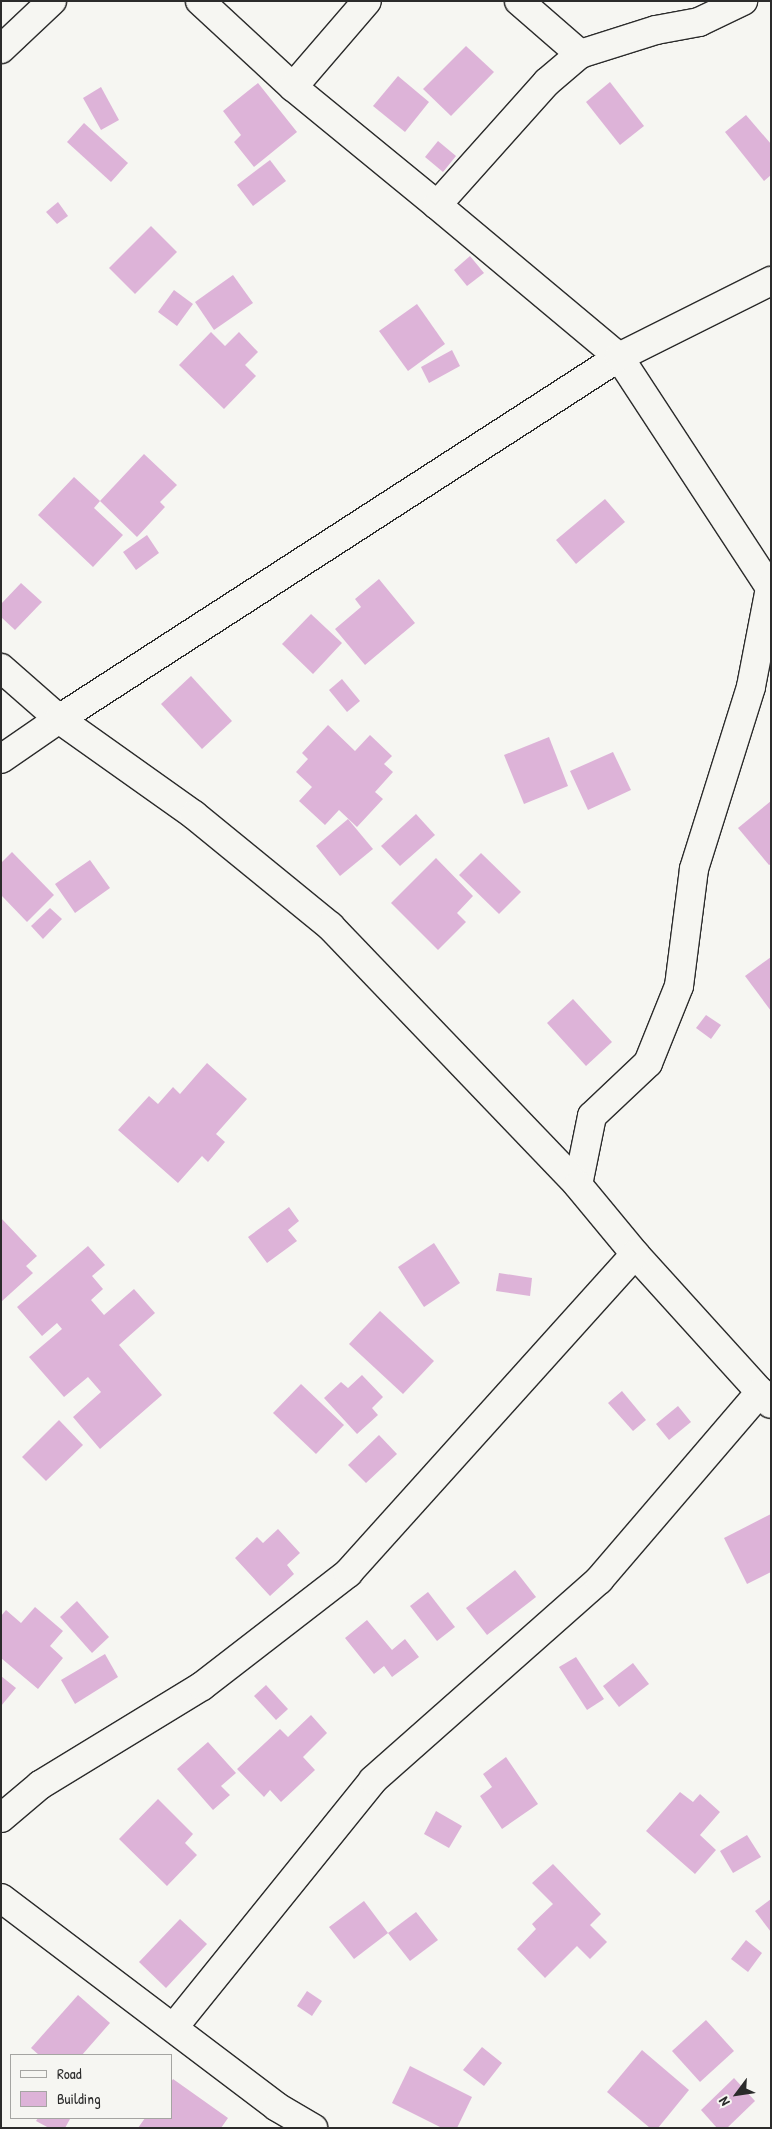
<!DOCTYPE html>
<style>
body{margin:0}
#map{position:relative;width:772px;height:2129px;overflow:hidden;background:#f6f6f2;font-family:"Patrick Hand",sans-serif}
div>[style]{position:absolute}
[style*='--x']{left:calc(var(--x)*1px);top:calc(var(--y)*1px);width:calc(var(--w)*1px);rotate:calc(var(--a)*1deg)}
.building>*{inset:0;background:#ddb3d8}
.roads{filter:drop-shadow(1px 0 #2b2b2b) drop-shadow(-1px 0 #2b2b2b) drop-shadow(0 1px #2b2b2b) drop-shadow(0 -1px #2b2b2b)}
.minor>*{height:28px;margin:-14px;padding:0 14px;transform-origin:14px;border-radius:14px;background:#f6f6f2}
span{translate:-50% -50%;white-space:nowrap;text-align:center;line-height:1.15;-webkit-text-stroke:4px #f6f6f2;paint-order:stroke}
.frame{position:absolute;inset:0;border:2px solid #2b2b2b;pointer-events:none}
.legend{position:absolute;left:10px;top:2054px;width:162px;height:65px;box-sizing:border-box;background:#f6f6f2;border:1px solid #a5a5a2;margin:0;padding:6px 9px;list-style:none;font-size:15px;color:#2b2b2b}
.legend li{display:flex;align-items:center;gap:10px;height:25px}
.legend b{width:25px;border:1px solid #a5a5a2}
.north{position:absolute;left:712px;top:2069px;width:50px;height:50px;-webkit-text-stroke:4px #f6f6f2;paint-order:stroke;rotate:239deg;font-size:14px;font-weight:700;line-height:20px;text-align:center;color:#2b2b2b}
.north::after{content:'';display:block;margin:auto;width:18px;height:22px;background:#2b2b2b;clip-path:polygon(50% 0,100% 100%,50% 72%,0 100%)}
</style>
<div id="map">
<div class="building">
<i style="clip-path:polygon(466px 46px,494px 72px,451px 116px,423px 89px)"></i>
<i style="clip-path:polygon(398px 76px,429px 102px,405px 132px,373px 106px)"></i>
<i style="clip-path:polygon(610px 82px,644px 126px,620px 145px,586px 102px)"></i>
<i style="clip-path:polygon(258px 83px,297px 132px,254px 167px,234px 142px,241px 135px,223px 111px)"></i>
<i style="clip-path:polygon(101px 87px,119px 120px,101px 130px,83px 98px)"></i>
<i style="clip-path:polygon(746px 115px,771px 144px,771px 175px,764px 181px,725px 132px)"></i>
<i style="clip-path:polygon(84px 123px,128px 163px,111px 182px,67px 142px)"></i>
<i style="clip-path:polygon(438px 141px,456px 156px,443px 172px,425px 157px)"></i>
<i style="clip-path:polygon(270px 160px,286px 181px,253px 206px,237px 185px)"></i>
<i style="clip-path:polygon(58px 202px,68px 216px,57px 224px,46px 212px)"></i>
<i style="clip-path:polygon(151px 226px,177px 252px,135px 294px,109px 268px)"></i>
<i style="clip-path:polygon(470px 256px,484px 273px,467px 286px,454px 270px)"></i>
<i style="clip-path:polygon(233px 275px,253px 303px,214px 330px,195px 302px)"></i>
<i style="clip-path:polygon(174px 290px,193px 304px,177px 326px,158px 312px)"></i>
<i style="clip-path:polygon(417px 304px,445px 344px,408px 371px,379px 331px)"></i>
<i style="clip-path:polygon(211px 332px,225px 346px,239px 332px,258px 352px,245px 365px,256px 376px,224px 409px,179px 365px)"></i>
<i style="clip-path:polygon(452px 350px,460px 366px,429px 383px,421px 367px)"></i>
<i style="clip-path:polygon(144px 454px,177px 485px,160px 502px,165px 507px,137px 537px,100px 501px,94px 508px,123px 535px,93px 567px,38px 515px,74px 477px,100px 501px)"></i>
<i style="clip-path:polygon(605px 499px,625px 522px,576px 564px,556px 540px)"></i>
<i style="clip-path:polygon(147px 535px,159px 553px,136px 570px,123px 552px)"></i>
<i style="clip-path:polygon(379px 579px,415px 623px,365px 665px,335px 629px,361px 607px,355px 599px)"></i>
<i style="clip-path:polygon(21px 583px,42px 602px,15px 630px,1px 617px,1px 604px)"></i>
<i style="clip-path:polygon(311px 614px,342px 643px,313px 674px,282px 644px)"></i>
<i style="clip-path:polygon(191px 676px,232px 721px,202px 749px,161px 704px)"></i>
<i style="clip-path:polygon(342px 679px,360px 701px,347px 712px,329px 690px)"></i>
<i style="clip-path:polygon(328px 725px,355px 751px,370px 735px,392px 756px,384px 764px,393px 772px,375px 792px,383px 799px,357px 827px,339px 810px,325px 825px,299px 801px,312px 787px,296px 772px,308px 759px,302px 753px)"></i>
<i style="clip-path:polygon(549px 737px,568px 786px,524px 804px,504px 755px)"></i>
<i style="clip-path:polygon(613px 752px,631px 790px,588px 810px,570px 771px)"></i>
<i style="clip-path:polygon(771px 801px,771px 864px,769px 865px,738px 828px)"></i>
<i style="clip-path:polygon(416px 814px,435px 835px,400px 866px,381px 846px)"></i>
<i style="clip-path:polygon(348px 819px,373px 849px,340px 876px,316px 846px)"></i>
<i style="clip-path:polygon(12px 852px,54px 895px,27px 922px,1px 895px,1px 863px)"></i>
<i style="clip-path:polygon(481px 853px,521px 892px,499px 914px,459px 875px)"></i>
<i style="clip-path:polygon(436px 858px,473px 896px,457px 913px,466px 922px,438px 950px,391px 903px)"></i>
<i style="clip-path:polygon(90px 860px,110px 888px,75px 913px,55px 884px)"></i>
<i style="clip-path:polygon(50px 908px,62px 919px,43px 939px,31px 926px)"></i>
<i style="clip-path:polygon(771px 957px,771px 1011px,745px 976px)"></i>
<i style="clip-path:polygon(573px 999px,612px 1042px,586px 1066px,547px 1023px)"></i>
<i style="clip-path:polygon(706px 1015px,721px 1025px,711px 1039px,696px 1028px)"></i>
<i style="clip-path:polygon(207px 1063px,247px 1099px,216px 1134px,225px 1142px,208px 1162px,202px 1156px,178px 1183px,118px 1130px,149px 1096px,158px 1104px,173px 1087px,180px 1094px)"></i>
<i style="clip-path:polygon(289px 1207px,299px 1221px,288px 1230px,297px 1241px,267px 1263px,248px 1237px)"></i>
<i style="clip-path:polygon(1px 1218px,37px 1256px,26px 1266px,33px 1273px,1px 1302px)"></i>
<i style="clip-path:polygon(434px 1243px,460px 1283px,424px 1307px,398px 1267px)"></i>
<i style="clip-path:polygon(88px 1246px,105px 1265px,92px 1276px,103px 1289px,91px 1300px,104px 1315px,134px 1289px,155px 1313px,119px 1345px,162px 1395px,100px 1449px,73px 1417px,101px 1392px,88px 1377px,64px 1397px,29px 1357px,62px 1329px,57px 1323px,42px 1336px,17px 1307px)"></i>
<i style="clip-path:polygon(499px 1273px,532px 1278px,530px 1296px,496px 1291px)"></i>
<i style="clip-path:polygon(380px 1311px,434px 1361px,403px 1394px,349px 1344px)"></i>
<i style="clip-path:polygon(362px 1375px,383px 1397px,372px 1408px,378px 1415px,357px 1434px,324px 1398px,341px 1382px,348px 1388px)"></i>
<i style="clip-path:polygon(301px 1384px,344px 1425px,316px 1454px,273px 1413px)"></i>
<i style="clip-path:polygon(622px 1391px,646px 1420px,633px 1431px,608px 1403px)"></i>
<i style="clip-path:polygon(678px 1406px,691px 1422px,669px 1440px,656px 1424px)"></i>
<i style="clip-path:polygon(59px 1420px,83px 1445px,46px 1481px,22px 1457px)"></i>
<i style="clip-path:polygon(379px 1435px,397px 1454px,366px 1483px,348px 1465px)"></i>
<i style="clip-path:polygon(771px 1514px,771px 1572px,747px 1584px,724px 1538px)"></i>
<i style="clip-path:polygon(278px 1529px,300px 1553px,287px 1565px,294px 1574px,270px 1596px,235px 1558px,257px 1537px,263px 1543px)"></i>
<i style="clip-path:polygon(515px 1570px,536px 1597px,487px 1635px,466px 1608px)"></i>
<i style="clip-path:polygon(428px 1592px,455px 1627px,437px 1641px,410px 1606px)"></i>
<i style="clip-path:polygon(77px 1601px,109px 1637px,92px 1653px,60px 1617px)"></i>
<i style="clip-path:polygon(35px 1607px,63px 1631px,50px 1646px,63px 1658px,38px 1689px,1px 1658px,1px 1616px,6px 1610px,21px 1623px)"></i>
<i style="clip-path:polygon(367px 1620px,392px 1650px,405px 1639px,419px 1657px,392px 1677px,384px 1666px,374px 1674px,345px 1638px)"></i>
<i style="clip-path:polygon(105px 1654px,118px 1677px,75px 1704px,61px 1680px)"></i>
<i style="clip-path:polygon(576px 1657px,604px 1699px,587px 1710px,559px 1667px)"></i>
<i style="clip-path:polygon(633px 1663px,649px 1684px,619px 1707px,603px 1686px)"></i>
<i style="clip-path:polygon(1px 1676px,16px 1688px,1px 1706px)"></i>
<i style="clip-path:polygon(266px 1685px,288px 1709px,276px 1720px,254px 1696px)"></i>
<i style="clip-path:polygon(311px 1715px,327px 1733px,303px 1757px,315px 1770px,281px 1802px,270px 1790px,264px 1797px,237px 1769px,280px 1729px,288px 1737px)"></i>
<i style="clip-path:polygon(208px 1742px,236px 1773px,221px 1786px,230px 1795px,213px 1810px,177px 1769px)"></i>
<i style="clip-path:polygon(506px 1757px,538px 1804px,502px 1829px,480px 1796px,492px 1787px,483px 1774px)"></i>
<i style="clip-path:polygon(680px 1792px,693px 1802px,700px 1794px,720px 1812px,700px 1835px,716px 1850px,695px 1874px,646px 1831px)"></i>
<i style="clip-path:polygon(158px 1799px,193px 1834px,185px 1843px,197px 1855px,167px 1886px,119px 1839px)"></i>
<i style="clip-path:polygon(436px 1811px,462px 1826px,449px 1848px,424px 1834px)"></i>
<i style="clip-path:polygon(747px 1835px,761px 1857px,733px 1873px,720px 1851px)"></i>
<i style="clip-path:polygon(553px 1864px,601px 1914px,590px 1925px,607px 1942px,590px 1959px,577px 1946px,545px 1978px,517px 1949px,536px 1929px,532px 1924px,553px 1904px,532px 1883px)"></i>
<i style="clip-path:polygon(771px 1899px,771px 1932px,755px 1911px)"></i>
<i style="clip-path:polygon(364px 1901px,388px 1933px,354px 1959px,329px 1927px)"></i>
<i style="clip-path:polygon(416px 1912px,438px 1940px,410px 1961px,388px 1933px)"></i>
<i style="clip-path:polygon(180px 1919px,207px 1944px,166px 1988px,139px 1962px)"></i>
<i style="clip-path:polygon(746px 1940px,762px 1953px,748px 1972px,731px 1959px)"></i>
<i style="clip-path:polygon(307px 1991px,322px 2001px,312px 2016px,297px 2006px)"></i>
<i style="clip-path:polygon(78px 1995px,110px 2023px,82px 2055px,39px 2055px,31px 2048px)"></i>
<i style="clip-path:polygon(706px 2020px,734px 2051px,700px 2082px,672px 2051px)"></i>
<i style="clip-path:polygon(482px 2047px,502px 2063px,484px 2086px,463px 2070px)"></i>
<i style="clip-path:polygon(642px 2050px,689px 2090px,658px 2128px,650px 2128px,607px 2092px)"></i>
<i style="clip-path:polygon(410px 2066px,472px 2097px,457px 2128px,442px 2128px,392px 2103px)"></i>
<i style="clip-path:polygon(734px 2078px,755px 2101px,727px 2128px,717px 2128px,701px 2110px)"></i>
<i style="clip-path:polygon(173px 2079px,228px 2118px,221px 2128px,138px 2128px,145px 2118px,171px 2118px,171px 2082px)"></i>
<i style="clip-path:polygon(38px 2118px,68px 2118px,70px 2119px,65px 2128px,49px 2128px,36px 2121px)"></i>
</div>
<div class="roads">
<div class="minor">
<i style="--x:200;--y:1;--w:127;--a:42.8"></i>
<i style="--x:293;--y:87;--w:186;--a:39.3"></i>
<i style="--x:437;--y:205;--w:237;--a:39.9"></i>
<i style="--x:619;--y:357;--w:276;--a:56.8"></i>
<i style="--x:770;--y:588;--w:101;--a:100.9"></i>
<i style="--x:751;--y:687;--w:191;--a:107.4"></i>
<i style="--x:694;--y:869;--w:118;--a:97.3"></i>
<i style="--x:679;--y:986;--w:83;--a:111.9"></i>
<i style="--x:648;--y:1063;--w:77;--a:136.6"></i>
<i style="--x:592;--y:1116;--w:70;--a:101.5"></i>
<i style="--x:519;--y:1;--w:81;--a:41"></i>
<i style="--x:1;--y:49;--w:70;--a:-43.3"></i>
<i style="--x:293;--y:87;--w:113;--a:-49.3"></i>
<i style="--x:437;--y:205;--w:165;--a:-48.2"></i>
<i style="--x:547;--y:82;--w:43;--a:-40.3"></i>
<i style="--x:580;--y:54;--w:80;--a:-17.5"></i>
<i style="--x:656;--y:30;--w:44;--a:-10.5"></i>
<i style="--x:699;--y:22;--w:49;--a:-25.5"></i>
<i style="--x:1;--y:668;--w:77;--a:41.3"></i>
<i style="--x:59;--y:719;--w:166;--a:35.4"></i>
<i style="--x:194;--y:815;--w:176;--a:39.2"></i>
<i style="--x:330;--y:926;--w:359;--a:46.2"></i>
<i style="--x:578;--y:1185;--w:89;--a:50.4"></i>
<i style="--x:635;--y:1254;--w:202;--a:47.8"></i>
<i style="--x:1;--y:759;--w:70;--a:-34.6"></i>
<i style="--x:59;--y:719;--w:667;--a:-32.88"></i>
<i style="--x:619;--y:357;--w:170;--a:-26.6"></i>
<i style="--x:1;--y:1818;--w:51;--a:-40.2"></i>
<i style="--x:40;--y:1785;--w:190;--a:-31.4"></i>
<i style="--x:202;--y:1686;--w:185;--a:-37.7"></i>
<i style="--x:348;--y:1573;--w:429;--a:-48"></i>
<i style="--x:1;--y:1898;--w:346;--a:37.1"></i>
<i style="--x:277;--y:2107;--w:42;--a:30.3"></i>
<i style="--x:174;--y:2027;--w:317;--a:-51.1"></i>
<i style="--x:373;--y:1780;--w:302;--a:-41.5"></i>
<i style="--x:599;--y:1580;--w:248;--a:-49.4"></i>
</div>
</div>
<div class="frame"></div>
<ul class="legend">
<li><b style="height:6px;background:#f6f6f2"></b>Road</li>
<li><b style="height:14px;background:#ddb3d8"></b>Building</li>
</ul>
<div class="north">N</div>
</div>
